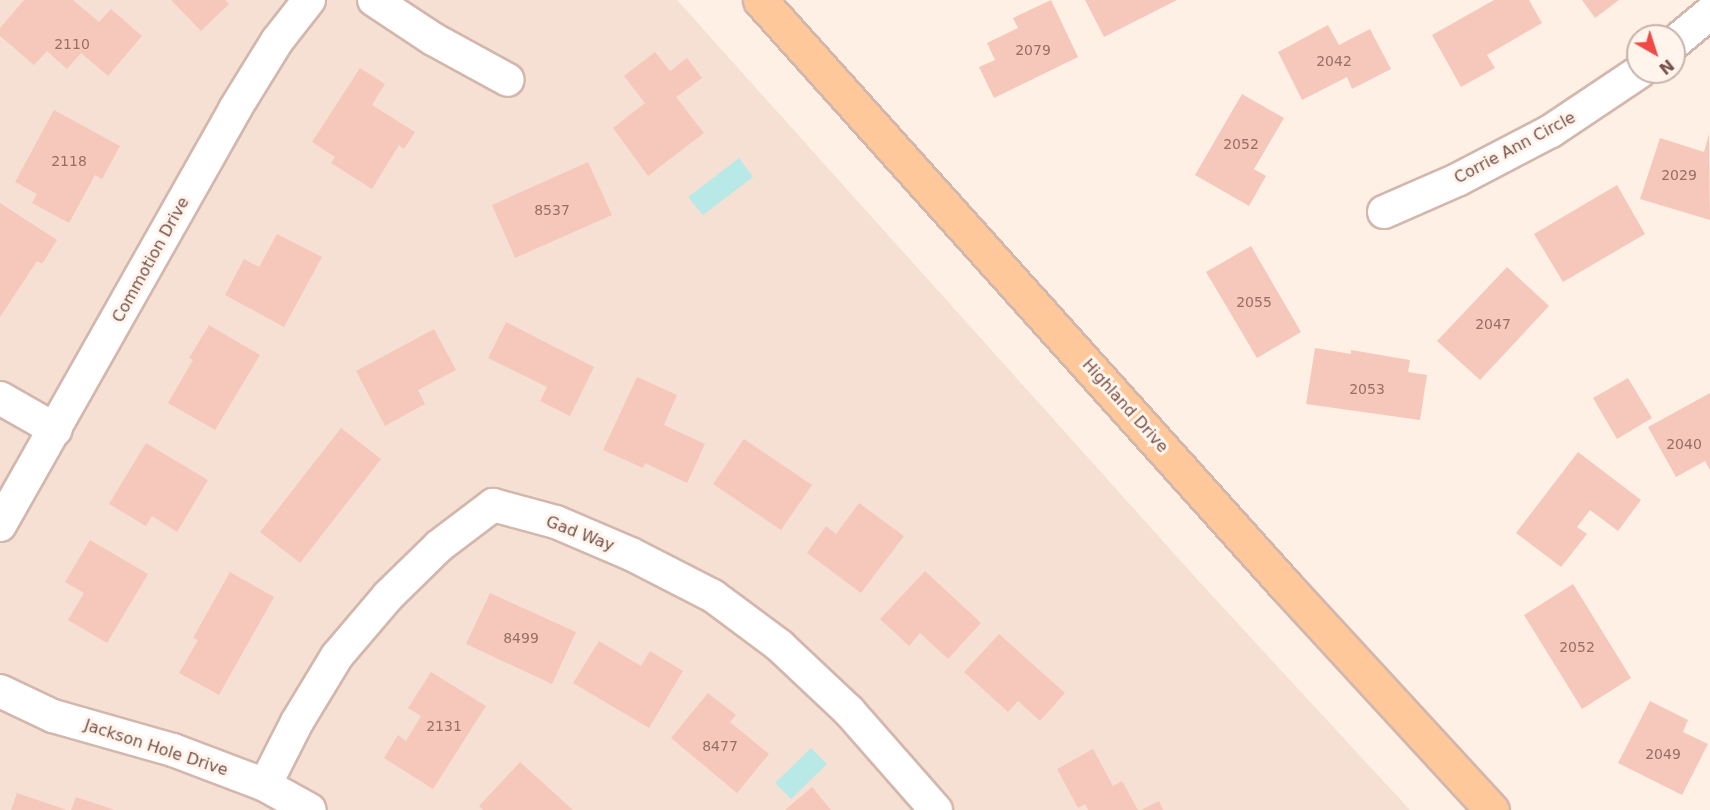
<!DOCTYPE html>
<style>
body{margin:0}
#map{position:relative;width:1710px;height:810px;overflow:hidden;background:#fef0e5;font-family:"DejaVu Sans",sans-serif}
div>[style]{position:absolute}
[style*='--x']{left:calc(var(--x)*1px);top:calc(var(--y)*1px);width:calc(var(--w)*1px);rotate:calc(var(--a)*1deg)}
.residential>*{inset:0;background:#f6e0d3}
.water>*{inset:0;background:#b8e9e7}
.building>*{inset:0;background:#f5c8bb}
.roads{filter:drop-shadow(2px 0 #d3b7ad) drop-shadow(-2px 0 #d3b7ad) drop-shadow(0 2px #d3b7ad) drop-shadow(0 -2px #d3b7ad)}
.minor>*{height:32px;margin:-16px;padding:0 16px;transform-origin:16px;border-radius:16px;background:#fff}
.major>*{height:33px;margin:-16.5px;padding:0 16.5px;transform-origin:16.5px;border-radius:16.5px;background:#ffc89b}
span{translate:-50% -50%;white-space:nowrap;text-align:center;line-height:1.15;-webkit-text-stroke:6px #fff5ed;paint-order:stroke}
.number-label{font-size:14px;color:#986f65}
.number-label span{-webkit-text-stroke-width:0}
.street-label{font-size:16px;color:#795148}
.north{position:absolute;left:1626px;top:24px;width:60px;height:60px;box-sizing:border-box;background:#fff5ed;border:2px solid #c9b3ab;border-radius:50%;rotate:141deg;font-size:16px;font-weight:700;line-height:24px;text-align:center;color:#795148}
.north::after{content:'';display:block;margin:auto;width:21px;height:27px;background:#ee4b44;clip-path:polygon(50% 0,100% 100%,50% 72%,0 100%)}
</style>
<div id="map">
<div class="residential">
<i style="clip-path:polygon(0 0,677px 0,1205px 588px,1410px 810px,0 810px)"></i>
</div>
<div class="water">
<i style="clip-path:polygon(739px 158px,753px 177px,703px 215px,688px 197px)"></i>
<i style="clip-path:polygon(811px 748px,827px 764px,791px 799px,775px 783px)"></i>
</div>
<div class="building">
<i style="clip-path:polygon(24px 0,73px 0,99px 22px,111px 9px,142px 36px,108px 76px,81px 53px,67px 69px,47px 51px,34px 65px,0 36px,0 28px)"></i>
<i style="clip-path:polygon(171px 0,225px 0,229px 4px,201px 31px)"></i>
<i style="clip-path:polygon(1051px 0,1078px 57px,994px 98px,979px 67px,995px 60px,987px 43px,1018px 28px,1013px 18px)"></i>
<i style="clip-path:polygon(1085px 0,1177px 0,1104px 37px)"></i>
<i style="clip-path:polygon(1494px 0,1529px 0,1542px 23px,1487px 55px,1495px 68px,1461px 87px,1432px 35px)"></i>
<i style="clip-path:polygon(1582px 0,1619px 0,1595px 18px)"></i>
<i style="clip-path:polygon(1328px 25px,1339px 45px,1370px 29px,1391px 69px,1352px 89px,1347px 77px,1302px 100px,1278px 52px)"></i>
<i style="clip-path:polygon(655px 52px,670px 71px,687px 58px,702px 78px,676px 97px,704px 133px,648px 176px,613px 128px,645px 103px,624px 76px)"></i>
<i style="clip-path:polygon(360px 68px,385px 84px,372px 105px,415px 132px,404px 149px,399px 145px,372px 189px,331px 163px,335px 157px,312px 142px)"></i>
<i style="clip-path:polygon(1242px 94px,1284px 118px,1254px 169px,1266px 176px,1249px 206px,1195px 175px)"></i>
<i style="clip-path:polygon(54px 110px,120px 146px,102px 179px,95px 175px,69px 223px,32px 203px,37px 194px,15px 182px)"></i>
<i style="clip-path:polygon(1709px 134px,1710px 220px,1640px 199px,1660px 138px,1704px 152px)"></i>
<i style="clip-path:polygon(588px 162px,612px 215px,515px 258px,492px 205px)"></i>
<i style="clip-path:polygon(1617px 185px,1645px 234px,1563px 282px,1534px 234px)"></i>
<i style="clip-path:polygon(0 203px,57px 240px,42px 264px,37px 261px,0 317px)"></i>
<i style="clip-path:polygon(277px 234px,322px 257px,284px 327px,225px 295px,244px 259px,259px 267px)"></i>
<i style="clip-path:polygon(1251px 246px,1301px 332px,1257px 358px,1206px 272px)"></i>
<i style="clip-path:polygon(1507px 267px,1549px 306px,1480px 380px,1437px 341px)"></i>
<i style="clip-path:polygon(506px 322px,594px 367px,570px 416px,540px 401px,547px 387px,488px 358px)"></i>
<i style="clip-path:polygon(209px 325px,260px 355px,215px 430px,168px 403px,193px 360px,189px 358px)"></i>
<i style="clip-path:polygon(434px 329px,456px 370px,418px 390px,425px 404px,385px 426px,356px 371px)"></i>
<i style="clip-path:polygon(1315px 348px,1351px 354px,1351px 350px,1410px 360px,1408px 372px,1427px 375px,1420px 420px,1306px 404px)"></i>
<i style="clip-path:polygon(637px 377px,677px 395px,664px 425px,705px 444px,687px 483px,645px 463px,643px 468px,603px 450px)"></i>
<i style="clip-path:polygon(1628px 378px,1652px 418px,1617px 439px,1593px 398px)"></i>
<i style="clip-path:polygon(1710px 393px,1710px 470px,1705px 461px,1676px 477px,1648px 427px)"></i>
<i style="clip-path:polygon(341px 428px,381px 459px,300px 563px,260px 532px)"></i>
<i style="clip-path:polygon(744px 439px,812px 485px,781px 530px,713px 484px)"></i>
<i style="clip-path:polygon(146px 443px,208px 480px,177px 532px,152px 516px,146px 526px,109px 504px)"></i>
<i style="clip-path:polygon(1578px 452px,1641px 500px,1618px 531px,1590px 510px,1577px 527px,1587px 534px,1561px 567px,1516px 533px)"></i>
<i style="clip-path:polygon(859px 503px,904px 536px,861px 593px,807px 553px,826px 526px,836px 534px)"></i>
<i style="clip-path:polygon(90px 540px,148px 574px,107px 643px,68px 620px,84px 593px,65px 582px)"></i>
<i style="clip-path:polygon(925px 571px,981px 623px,948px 659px,920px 633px,909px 646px,880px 619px)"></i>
<i style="clip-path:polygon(230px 572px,274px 597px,219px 695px,179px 673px,198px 640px,193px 638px)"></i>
<i style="clip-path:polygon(1573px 584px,1631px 678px,1582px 709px,1524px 615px)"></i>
<i style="clip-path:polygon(490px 593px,576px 632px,552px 684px,466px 644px)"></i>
<i style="clip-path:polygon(999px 634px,1065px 693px,1040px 721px,1018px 701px,1008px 712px,964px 672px)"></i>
<i style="clip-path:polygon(599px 641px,641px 666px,650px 651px,683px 671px,649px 728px,573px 683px)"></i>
<i style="clip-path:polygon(431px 672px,486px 706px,433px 789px,384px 758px,398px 735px,406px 741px,421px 716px,408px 708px)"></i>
<i style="clip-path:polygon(708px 693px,736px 715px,730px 722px,769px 754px,737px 793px,671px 738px)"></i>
<i style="clip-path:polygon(1650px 701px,1688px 720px,1683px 732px,1708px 744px,1682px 795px,1618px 763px)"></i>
<i style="clip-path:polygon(1093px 749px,1113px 786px,1122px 781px,1138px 810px,1088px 810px,1085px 804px,1078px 808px,1057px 769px)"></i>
<i style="clip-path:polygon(520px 762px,573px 810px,483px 810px,479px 806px)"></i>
<i style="clip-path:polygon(812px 787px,831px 810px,785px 810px)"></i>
<i style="clip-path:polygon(17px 793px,67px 810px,11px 810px)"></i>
<i style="clip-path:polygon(76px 797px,115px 810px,71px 810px)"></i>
<i style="clip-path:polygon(1159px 801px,1163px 810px,1141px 810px)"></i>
</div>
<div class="roads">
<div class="minor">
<i style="--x:374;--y:0;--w:71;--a:33.5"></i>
<i style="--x:433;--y:39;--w:85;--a:28.7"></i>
<i style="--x:1674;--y:43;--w:47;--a:-39.8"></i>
<i style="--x:1384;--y:212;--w:82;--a:-23.7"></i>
<i style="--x:1459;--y:179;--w:104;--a:-27.6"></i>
<i style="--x:1551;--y:131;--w:106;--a:-33.8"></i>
<i style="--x:0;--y:398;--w:64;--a:29.7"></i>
<i style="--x:0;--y:525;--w:478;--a:-60.5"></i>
<i style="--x:235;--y:109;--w:80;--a:-58.3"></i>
<i style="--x:277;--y:41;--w:52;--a:-52"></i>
<i style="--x:0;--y:691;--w:59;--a:25.3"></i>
<i style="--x:53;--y:716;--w:125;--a:15.8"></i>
<i style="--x:173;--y:750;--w:98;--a:20.8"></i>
<i style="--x:265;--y:785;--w:51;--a:29.1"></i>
<i style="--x:265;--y:785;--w:71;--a:-63.1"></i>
<i style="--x:297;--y:722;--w:77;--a:-58.8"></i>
<i style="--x:337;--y:656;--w:79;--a:-49.6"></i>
<i style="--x:388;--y:596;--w:71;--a:-44.4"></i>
<i style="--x:439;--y:546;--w:68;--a:-37.2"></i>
<i style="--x:493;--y:505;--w:65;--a:15.1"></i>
<i style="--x:556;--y:522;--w:82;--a:23.1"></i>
<i style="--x:631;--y:554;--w:92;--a:27.1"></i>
<i style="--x:713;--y:596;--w:84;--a:36.7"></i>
<i style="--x:780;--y:646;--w:95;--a:43.3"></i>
<i style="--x:849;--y:711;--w:132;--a:48.7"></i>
</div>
<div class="major">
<i style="--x:760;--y:0;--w:785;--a:48.1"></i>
<i style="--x:1284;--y:584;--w:307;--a:47.4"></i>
</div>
</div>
<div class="number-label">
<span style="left:72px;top:44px">2110</span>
<span style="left:1033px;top:50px">2079</span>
<span style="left:1334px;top:61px">2042</span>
<span style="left:1241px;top:144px">2052</span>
<span style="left:69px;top:161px">2118</span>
<span style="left:1679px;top:175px">2029</span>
<span style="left:552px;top:210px">8537</span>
<span style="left:1254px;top:302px">2055</span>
<span style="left:1493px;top:324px">2047</span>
<span style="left:1367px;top:389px">2053</span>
<span style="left:1684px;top:444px">2040</span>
<span style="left:521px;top:638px">8499</span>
<span style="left:1577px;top:647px">2052</span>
<span style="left:444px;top:726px">2131</span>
<span style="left:720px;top:746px">8477</span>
<span style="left:1663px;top:754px">2049</span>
</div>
<div class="street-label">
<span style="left:1515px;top:148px;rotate:-28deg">Corrie Ann Circle</span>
<span style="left:151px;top:260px;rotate:-61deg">Commotion Drive</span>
<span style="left:1125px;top:406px;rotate:48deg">Highland Drive</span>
<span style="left:580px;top:534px;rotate:21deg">Gad Way</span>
<span style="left:156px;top:748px;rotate:18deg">Jackson Hole Drive</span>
</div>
<div class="north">N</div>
</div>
